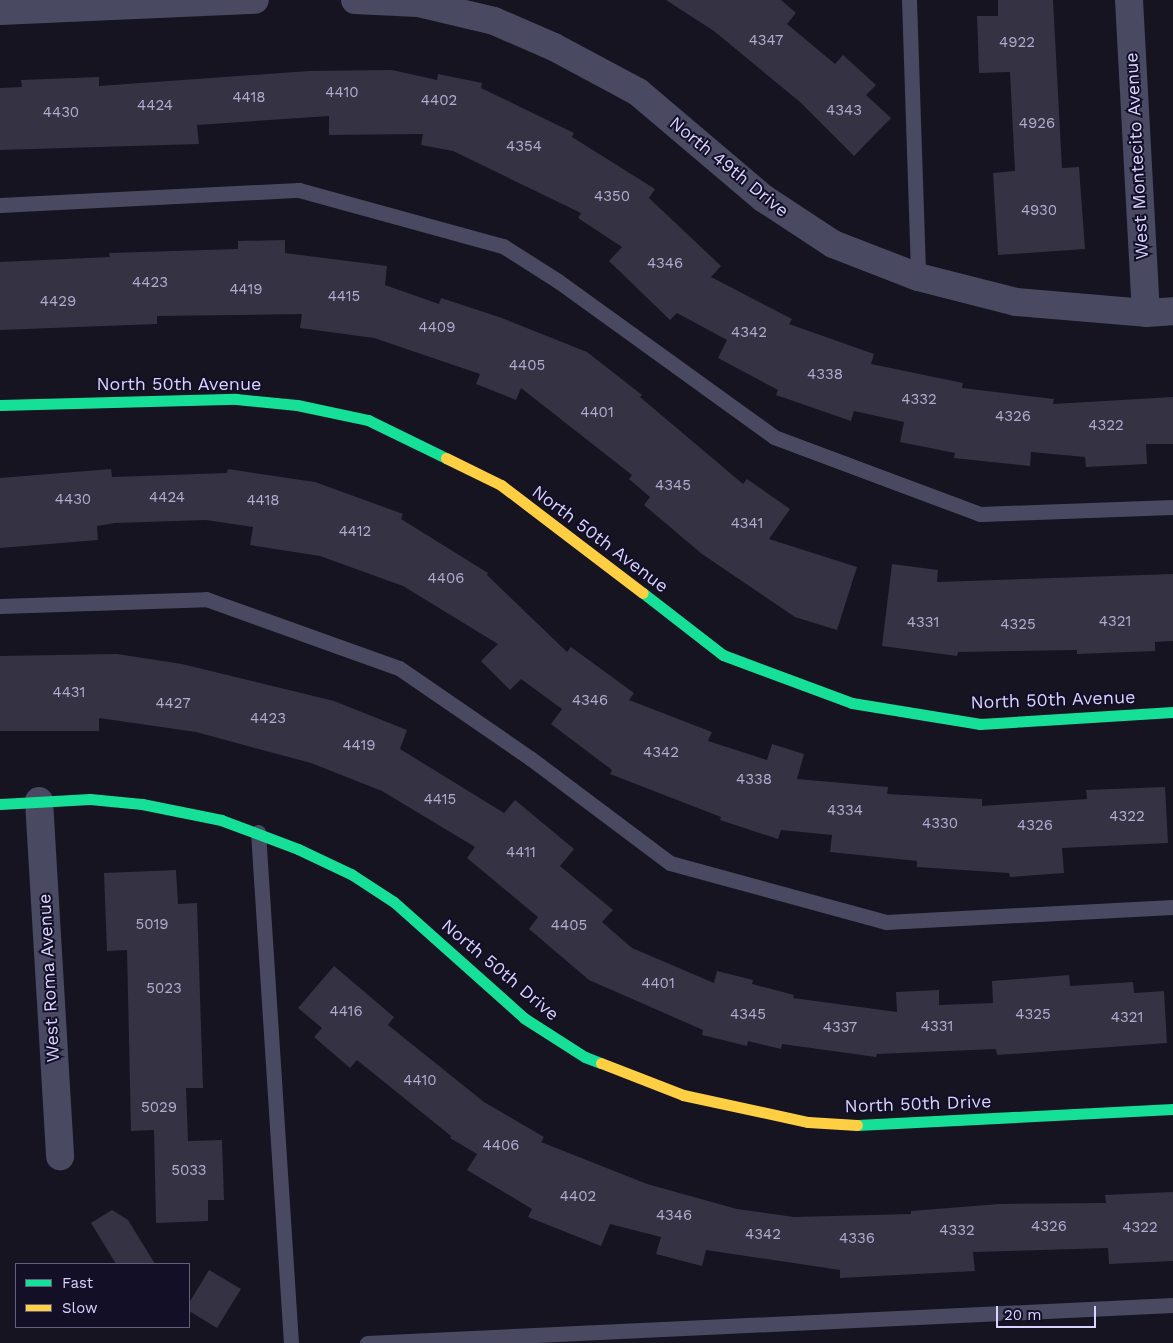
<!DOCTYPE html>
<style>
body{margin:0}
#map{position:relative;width:1173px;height:1343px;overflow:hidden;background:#161421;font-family:"Work Sans",sans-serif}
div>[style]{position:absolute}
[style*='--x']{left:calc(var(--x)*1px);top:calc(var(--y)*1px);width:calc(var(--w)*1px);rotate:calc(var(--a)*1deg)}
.building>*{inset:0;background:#343243}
.lane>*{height:15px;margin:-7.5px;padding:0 7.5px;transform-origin:7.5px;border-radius:7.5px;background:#4a4962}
.street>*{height:28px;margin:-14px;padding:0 14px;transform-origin:14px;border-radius:14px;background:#4a4962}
.fast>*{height:11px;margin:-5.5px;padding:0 5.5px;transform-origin:5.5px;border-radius:5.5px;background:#16e098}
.slow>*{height:11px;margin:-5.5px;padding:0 5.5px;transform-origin:5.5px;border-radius:5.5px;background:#ffcf43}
span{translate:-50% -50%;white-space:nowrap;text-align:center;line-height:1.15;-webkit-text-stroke:4px #130f26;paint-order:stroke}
.number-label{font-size:15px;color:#b0acd0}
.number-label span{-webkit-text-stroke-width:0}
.street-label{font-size:18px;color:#d9d4ff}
.legend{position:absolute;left:15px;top:1263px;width:175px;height:65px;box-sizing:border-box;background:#130f26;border:1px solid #625e7d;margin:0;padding:6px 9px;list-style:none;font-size:15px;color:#d9d4ff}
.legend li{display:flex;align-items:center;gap:10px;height:25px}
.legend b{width:25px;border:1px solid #625e7d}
.scale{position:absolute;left:996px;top:1306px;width:100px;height:22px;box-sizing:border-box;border:2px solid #d9d4ff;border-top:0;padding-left:6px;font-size:15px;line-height:18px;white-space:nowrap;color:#d9d4ff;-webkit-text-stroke:4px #130f26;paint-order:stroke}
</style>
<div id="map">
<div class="building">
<i style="clip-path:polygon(666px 0,781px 0,796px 13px,787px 24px,835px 64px,843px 55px,876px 85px,866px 95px,891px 118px,854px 156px,800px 102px,714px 31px)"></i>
<i style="clip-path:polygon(998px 0,1053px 0,1062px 168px,1079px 167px,1085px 249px,998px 255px,993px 173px,1015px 171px,1010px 72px,979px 73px,977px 16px,998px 16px)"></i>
<i style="clip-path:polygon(392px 70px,437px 80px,438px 74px,482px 83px,481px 88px,574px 133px,572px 137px,655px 189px,649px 198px,721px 266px,711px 277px,792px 319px,789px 324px,874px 354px,871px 364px,963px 383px,962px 388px,1054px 399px,1053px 404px,1173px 397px,1173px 444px,1146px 444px,1147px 464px,1086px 467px,1085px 457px,1031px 452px,1030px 466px,954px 458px,955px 453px,900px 442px,904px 422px,854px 411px,851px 421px,776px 395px,778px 390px,718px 358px,727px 340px,677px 313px,670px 320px,609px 261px,622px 247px,578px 218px,581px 213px,453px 151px,421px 145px,423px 134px,329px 135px,329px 116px,197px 125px,199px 144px,0 150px,0 88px,22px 87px,21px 80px,99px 77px,99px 86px,309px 71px)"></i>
<i style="clip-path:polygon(285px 240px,285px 253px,387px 266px,385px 285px,439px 304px,441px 298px,502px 318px,587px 352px,642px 395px,640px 397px,743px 484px,747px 479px,790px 509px,769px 539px,857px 567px,837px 630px,795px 617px,702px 554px,644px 505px,650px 497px,629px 479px,632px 475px,521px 388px,516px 400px,476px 384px,480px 374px,374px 338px,300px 328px,302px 314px,157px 316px,157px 324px,0 330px,0 262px,110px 257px,109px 253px,238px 249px,238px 241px)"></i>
<i style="clip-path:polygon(111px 469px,112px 477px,227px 473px,228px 469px,315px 482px,403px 514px,401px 519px,488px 573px,487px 575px,567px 652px,571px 647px,634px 693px,629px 700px,712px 732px,708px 741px,767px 760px,772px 744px,804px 754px,797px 779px,888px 787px,887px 794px,982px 799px,982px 806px,1087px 799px,1086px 790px,1165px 787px,1168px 843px,1062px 848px,1064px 873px,1010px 877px,1009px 873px,917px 867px,917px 861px,830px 852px,832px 835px,781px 830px,778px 839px,720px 820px,721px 817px,610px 774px,612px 770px,551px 724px,562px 709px,521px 679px,510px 690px,481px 661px,498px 644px,403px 586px,320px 556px,250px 545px,253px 527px,206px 520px,115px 523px,97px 526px,98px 540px,0 548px,0 478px)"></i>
<i style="clip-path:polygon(892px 564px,938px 570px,937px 582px,1173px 574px,1173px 641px,1155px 642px,1155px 651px,1077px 654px,1077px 650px,958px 652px,957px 656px,882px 646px)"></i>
<i style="clip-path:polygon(117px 654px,182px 664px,334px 701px,407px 730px,400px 749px,504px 813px,515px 800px,574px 849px,560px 866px,613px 910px,602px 922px,632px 948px,714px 983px,717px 971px,753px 980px,752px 984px,794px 995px,793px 998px,897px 1012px,896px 992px,939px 990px,939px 1005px,993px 1003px,992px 981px,1069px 975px,1070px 986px,1133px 982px,1134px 993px,1164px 991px,1167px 1043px,997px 1055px,996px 1049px,877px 1054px,876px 1057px,782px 1044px,781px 1049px,748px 1041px,747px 1046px,702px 1035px,703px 1030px,589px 980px,529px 929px,538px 917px,467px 858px,475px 847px,382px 791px,311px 763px,196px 732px,99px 718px,99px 731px,0 731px,0 656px)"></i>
<i style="clip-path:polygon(176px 870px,178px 904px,197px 903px,203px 1088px,186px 1088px,188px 1141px,222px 1140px,224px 1200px,208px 1200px,208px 1221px,156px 1223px,154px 1130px,131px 1131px,127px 950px,107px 951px,104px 873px)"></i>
<i style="clip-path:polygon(334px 966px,394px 1017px,388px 1025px,484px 1102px,544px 1137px,541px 1142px,647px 1184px,737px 1209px,794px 1217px,911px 1214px,911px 1211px,999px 1204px,1106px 1203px,1105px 1195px,1173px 1192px,1173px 1261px,1109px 1264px,1108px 1248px,973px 1252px,975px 1271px,840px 1278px,840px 1270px,706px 1250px,702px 1266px,656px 1254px,661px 1237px,610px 1224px,601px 1246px,528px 1217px,532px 1209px,467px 1170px,477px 1154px,450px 1138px,451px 1136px,357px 1060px,350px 1068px,314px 1037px,322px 1028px,298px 1008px)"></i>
<i style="clip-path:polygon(112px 1210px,128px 1220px,155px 1264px,116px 1264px,91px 1223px)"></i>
<i style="clip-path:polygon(209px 1270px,241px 1289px,217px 1328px,189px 1311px,189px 1303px)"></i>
</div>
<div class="lane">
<i style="--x:909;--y:0;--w:277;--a:88.1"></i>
<i style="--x:0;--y:205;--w:299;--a:-2.9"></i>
<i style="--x:299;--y:190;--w:212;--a:15.4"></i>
<i style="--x:503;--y:246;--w:65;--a:32.5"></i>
<i style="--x:558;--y:281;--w:266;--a:35.8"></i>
<i style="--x:774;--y:437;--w:220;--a:20.5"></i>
<i style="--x:980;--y:514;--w:193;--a:-2.1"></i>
<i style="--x:0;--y:606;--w:206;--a:-1.9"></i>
<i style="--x:206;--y:599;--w:205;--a:19.7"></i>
<i style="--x:399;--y:668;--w:159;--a:34.5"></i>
<i style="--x:530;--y:758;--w:175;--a:36.9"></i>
<i style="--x:670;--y:863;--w:224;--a:15.3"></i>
<i style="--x:886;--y:922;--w:287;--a:-3"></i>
<i style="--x:258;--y:832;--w:512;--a:86.31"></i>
<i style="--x:367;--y:1343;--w:807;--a:-2.7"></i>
</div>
<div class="street">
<i style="--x:355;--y:0;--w:63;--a:2.7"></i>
<i style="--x:418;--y:3;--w:78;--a:13.3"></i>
<i style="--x:494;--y:21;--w:65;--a:23.4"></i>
<i style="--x:554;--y:47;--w:95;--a:28.2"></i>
<i style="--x:638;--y:92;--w:164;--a:40.3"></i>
<i style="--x:763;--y:198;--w:84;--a:33.3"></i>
<i style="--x:833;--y:244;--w:91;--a:21.2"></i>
<i style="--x:918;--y:277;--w:101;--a:14.3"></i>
<i style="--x:1016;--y:302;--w:130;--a:4.8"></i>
<i style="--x:1146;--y:313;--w:27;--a:-4"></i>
<i style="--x:1129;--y:0;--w:313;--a:86.9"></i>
<i style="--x:0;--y:11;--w:255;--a:-2.5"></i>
<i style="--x:39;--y:801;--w:356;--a:86.6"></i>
</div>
<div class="fast">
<i style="--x:0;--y:405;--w:236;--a:-1.5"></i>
<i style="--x:236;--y:399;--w:61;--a:5.6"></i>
<i style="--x:297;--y:405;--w:73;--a:11.9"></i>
<i style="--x:368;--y:420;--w:87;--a:26"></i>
<i style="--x:643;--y:593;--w:101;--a:37.8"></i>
<i style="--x:723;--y:655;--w:138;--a:20.4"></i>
<i style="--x:852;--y:703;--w:130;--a:9.3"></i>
<i style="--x:980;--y:724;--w:193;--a:-3.6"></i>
<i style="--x:0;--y:804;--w:90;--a:-3.2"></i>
<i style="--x:90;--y:799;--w:52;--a:5.5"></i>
<i style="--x:142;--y:804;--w:81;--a:11.4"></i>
<i style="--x:221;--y:820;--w:82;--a:20.6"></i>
<i style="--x:298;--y:849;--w:59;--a:25.3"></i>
<i style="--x:351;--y:874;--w:51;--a:33.1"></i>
<i style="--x:394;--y:902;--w:174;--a:41.7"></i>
<i style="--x:524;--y:1018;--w:72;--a:32.6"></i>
<i style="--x:585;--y:1057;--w:17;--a:21"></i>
<i style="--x:857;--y:1125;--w:316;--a:-2.9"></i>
</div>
<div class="slow">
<i style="--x:446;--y:458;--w:61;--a:26.1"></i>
<i style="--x:501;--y:485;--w:178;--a:37.3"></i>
<i style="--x:601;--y:1063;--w:88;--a:21.3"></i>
<i style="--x:683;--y:1095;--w:128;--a:12.2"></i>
<i style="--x:808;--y:1122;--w:49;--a:3.5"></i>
</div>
<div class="number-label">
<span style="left:766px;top:41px">4347</span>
<span style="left:1017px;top:43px">4922</span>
<span style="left:342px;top:93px">4410</span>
<span style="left:249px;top:98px">4418</span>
<span style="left:439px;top:101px">4402</span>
<span style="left:155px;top:106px">4424</span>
<span style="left:844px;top:111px">4343</span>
<span style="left:61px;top:113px">4430</span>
<span style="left:1037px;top:124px">4926</span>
<span style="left:524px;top:147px">4354</span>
<span style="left:612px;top:197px">4350</span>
<span style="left:1039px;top:211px">4930</span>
<span style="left:665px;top:264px">4346</span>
<span style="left:150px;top:283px">4423</span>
<span style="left:246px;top:290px">4419</span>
<span style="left:344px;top:297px">4415</span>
<span style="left:58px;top:302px">4429</span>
<span style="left:437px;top:328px">4409</span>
<span style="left:749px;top:333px">4342</span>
<span style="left:527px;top:366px">4405</span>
<span style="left:825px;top:375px">4338</span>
<span style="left:919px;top:400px">4332</span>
<span style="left:597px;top:413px">4401</span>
<span style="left:1013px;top:417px">4326</span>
<span style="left:1106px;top:426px">4322</span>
<span style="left:673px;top:486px">4345</span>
<span style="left:167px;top:498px">4424</span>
<span style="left:73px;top:500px">4430</span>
<span style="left:263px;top:501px">4418</span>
<span style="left:747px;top:524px">4341</span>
<span style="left:355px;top:532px">4412</span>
<span style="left:446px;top:579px">4406</span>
<span style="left:1115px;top:622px">4321</span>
<span style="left:923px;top:623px">4331</span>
<span style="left:1018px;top:625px">4325</span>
<span style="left:69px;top:693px">4431</span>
<span style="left:590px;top:701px">4346</span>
<span style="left:173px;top:704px">4427</span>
<span style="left:268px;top:719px">4423</span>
<span style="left:359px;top:746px">4419</span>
<span style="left:661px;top:753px">4342</span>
<span style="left:754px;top:780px">4338</span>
<span style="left:440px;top:800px">4415</span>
<span style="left:845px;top:811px">4334</span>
<span style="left:1127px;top:817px">4322</span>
<span style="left:940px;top:824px">4330</span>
<span style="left:1035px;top:826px">4326</span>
<span style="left:521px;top:853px">4411</span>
<span style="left:152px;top:925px">5019</span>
<span style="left:569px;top:926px">4405</span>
<span style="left:658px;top:984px">4401</span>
<span style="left:164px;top:989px">5023</span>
<span style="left:346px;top:1012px">4416</span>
<span style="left:748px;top:1015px">4345</span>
<span style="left:1033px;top:1015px">4325</span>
<span style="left:1127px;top:1018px">4321</span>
<span style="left:937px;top:1027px">4331</span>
<span style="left:840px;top:1028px">4337</span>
<span style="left:420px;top:1081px">4410</span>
<span style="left:159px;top:1108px">5029</span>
<span style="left:501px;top:1146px">4406</span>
<span style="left:189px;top:1171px">5033</span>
<span style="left:578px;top:1197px">4402</span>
<span style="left:674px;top:1216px">4346</span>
<span style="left:1049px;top:1227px">4326</span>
<span style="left:1140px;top:1228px">4322</span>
<span style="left:957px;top:1231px">4332</span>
<span style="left:763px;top:1235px">4342</span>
<span style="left:857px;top:1239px">4336</span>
</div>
<div class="street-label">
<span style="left:1137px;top:156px;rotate:-93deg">West Montecito Avenue</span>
<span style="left:729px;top:167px;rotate:39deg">North 49th Drive</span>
<span style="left:179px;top:384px">North 50th Avenue</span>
<span style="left:600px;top:539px;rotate:37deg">North 50th Avenue</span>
<span style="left:1053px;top:700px;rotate:-2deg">North 50th Avenue</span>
<span style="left:500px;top:970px;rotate:40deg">North 50th Drive</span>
<span style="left:49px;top:978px;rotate:-93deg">West Roma Avenue</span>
<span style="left:918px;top:1104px;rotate:-2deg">North 50th Drive</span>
</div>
<ul class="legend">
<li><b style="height:6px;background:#16e098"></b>Fast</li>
<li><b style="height:6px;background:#ffcf43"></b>Slow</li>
</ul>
<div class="scale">20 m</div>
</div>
